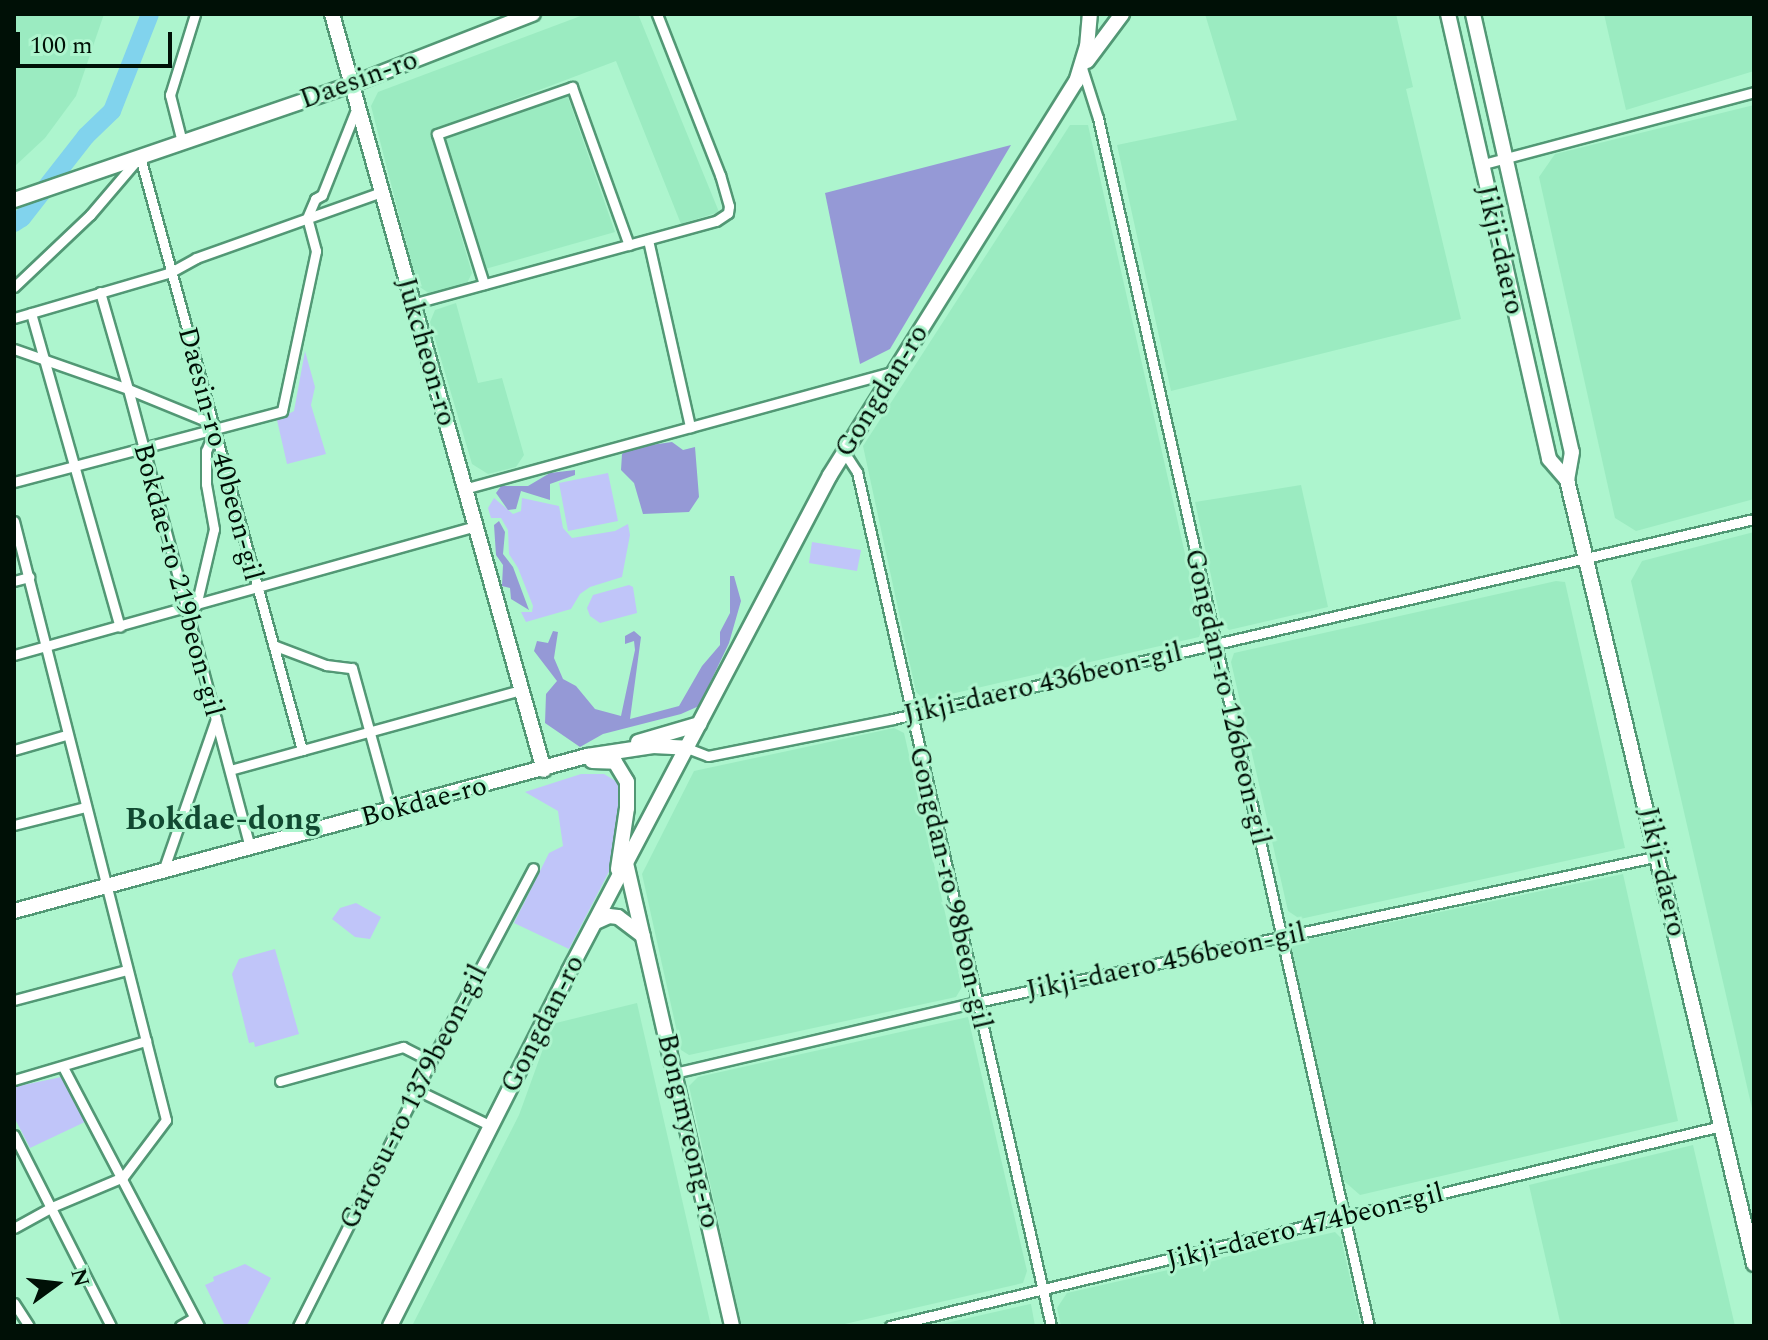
<!DOCTYPE html>
<style>
body{margin:0}
#map{position:relative;width:1768px;height:1340px;overflow:hidden;background:#adf5ce;font-family:Spectral,serif}
div>[style]{position:absolute}
[style*='--x']{left:calc(var(--x)*1px);top:calc(var(--y)*1px);width:calc(var(--w)*1px);rotate:calc(var(--a)*1deg)}
.built>*{inset:0;background:#9bebc1}
.green>*{inset:0;background:#c0c5f9}
.forest>*{inset:0;background:#9599d6}
.river>*{height:18px;margin:-9px;padding:0 9px;transform-origin:9px;border-radius:9px;background:#81d3ed}
.roads{filter:drop-shadow(2px 0 #529875) drop-shadow(-2px 0 #529875) drop-shadow(0 2px #529875) drop-shadow(0 -2px #529875)}
.street>*{height:9px;margin:-4.5px;padding:0 4.5px;transform-origin:4.5px;border-radius:4.5px;background:#fff}
.secondary>*{height:14px;margin:-7px;padding:0 7px;transform-origin:7px;border-radius:7px;background:#fff}
span{translate:-50% -50%;white-space:nowrap;text-align:center;line-height:1.15;-webkit-text-stroke:6px #adf5ce;paint-order:stroke}
.street-label{font-size:28px;color:#001006}
.quarter-label{font-size:32px;color:#114931;font-weight:700}
.frame{position:absolute;inset:0;border:16px solid #001006;pointer-events:none}
.north{position:absolute;left:16px;top:1244px;width:80px;height:80px;-webkit-text-stroke:6px #adf5ce;paint-order:stroke;rotate:75deg;font-size:22px;font-weight:700;line-height:32px;text-align:center;color:#001006}
.north::after{content:'';display:block;margin:auto;width:28px;height:36px;background:#001006;clip-path:polygon(50% 0,100% 100%,50% 72%,0 100%)}
.scale{position:absolute;left:16px;top:32px;width:156px;height:36px;box-sizing:border-box;border:4px solid #001006;border-top:0;padding-left:10px;font-size:24px;line-height:28px;white-space:nowrap;color:#001006;-webkit-text-stroke:6px #adf5ce;paint-order:stroke}
</style>
<div id="map">
<div class="built">
<i style="clip-path:polygon(14px 14px,104px 14px,76px 96px,45px 138px,14px 167px)"></i>
<i style="clip-path:polygon(586px 14px,638px 14px,719px 212px,681px 224px,616px 61px,430px 131px,472px 273px,467px 283px,430px 294px,417px 285px,371px 106px,378px 92px)"></i>
<i style="clip-path:polygon(1205px 14px,1396px 14px,1413px 87px,1406px 89px,1461px 319px,1171px 391px,1117px 145px,1237px 120px)"></i>
<i style="clip-path:polygon(1604px 14px,1754px 14px,1754px 71px,1626px 110px)"></i>
<i style="clip-path:polygon(564px 86px,615px 232px,485px 269px,442px 134px)"></i>
<i style="clip-path:polygon(1754px 105px,1754px 499px,1636px 531px,1615px 518px,1539px 177px,1555px 154px)"></i>
<i style="clip-path:polygon(1070px 125px,1088px 125px,1202px 629px,1199px 637px,925px 700px,916px 692px,863px 446px)"></i>
<i style="clip-path:polygon(456px 303px,478px 383px,502px 378px,524px 455px,516px 467px,488px 474px,472px 464px,430px 322px,435px 310px)"></i>
<i style="clip-path:polygon(1301px 485px,1328px 607px,1229px 630px,1221px 622px,1195px 502px)"></i>
<i style="clip-path:polygon(1754px 532px,1754px 1117px,1631px 581px,1642px 561px)"></i>
<i style="clip-path:polygon(1556px 581px,1565px 582px,1625px 848px,1300px 919px,1288px 911px,1231px 662px,1234px 653px)"></i>
<i style="clip-path:polygon(894px 728px,904px 733px,962px 987px,956px 997px,689px 1055px,681px 1050px,642px 874px,694px 771px)"></i>
<i style="clip-path:polygon(1623px 874px,1678px 1121px,1360px 1195px,1344px 1181px,1290px 947px,1305px 940px)"></i>
<i style="clip-path:polygon(637px 1003px,711px 1326px,412px 1326px,519px 1115px,552px 1024px)"></i>
<i style="clip-path:polygon(968px 1017px,1027px 1271px,1023px 1283px,836px 1326px,741px 1326px,689px 1086px,698px 1077px)"></i>
<i style="clip-path:polygon(1693px 1145px,1735px 1326px,1561px 1326px,1529px 1185px)"></i>
<i style="clip-path:polygon(1335px 1232px,1341px 1238px,1361px 1326px,1061px 1326px,1057px 1308px,1067px 1293px)"></i>
<i style="clip-path:polygon(1031px 1304px,1035px 1326px,933px 1326px,1030px 1304px)"></i>
</div>
<div class="green">
<i style="clip-path:polygon(305px 351px,315px 387px,311px 405px,326px 454px,287px 464px,277px 420px,294px 411px)"></i>
<i style="clip-path:polygon(608px 473px,618px 521px,568px 531px,559px 483px)"></i>
<i style="clip-path:polygon(494px 498px,513px 514px,521px 511px,522px 498px,559px 506px,563px 528px,572px 538px,615px 531px,628px 524px,630px 535px,622px 577px,590px 587px,580px 594px,571px 609px,526px 622px,521px 612px,532px 612px,533px 606px,518px 568px,509px 554px,508px 530px,501px 518px,491px 518px,488px 508px)"></i>
<i style="clip-path:polygon(812px 542px,861px 550px,857px 571px,809px 563px)"></i>
<i style="clip-path:polygon(629px 585px,633px 587px,637px 613px,600px 623px,590px 616px,587px 608px,593px 595px)"></i>
<i style="clip-path:polygon(581px 774px,604px 774px,619px 783px,622px 804px,614px 862px,569px 949px,514px 923px,549px 853px,563px 846px,558px 811px,525px 792px)"></i>
<i style="clip-path:polygon(356px 903px,381px 917px,370px 939px,355px 937px,332px 919px,340px 908px)"></i>
<i style="clip-path:polygon(275px 949px,299px 1034px,255px 1047px,254px 1042px,249px 1043px,232px 974px,239px 959px)"></i>
<i style="clip-path:polygon(66px 1076px,87px 1121px,30px 1148px,14px 1117px,14px 1087px)"></i>
<i style="clip-path:polygon(245px 1264px,271px 1278px,247px 1325px,225px 1326px,205px 1285px,214px 1281px,213px 1277px)"></i>
</div>
<div class="forest">
<i style="clip-path:polygon(1011px 145px,890px 349px,860px 364px,825px 193px)"></i>
<i style="clip-path:polygon(672px 442px,683px 450px,695px 447px,699px 497px,689px 512px,643px 514px,634px 483px,621px 470px,622px 454px,630px 448px)"></i>
<i style="clip-path:polygon(575px 470px,575px 475px,550px 484px,550px 500px,521px 491px,516px 509px,508px 510px,496px 493px,501px 486px,528px 486px,550px 473px)"></i>
<i style="clip-path:polygon(499px 521px,505px 532px,503px 554px,513px 567px,529px 610px,511px 599px,510px 588px,502px 586px,503px 565px,496px 555px,494px 525px)"></i>
<i style="clip-path:polygon(730px 576px,734px 576px,741px 601px,729px 643px,699px 706px,681px 714px,603px 734px,580px 747px,545px 723px,546px 694px,557px 681px,534px 651px,537px 641px,548px 643px,553px 631px,558px 632px,554px 658px,563px 679px,576px 686px,595px 709px,621px 716px,635px 650px,634px 641px,625px 644px,625px 636px,634px 631px,641px 637px,630px 719px,679px 706px,702px 666px,720px 645px,720px 632px,730px 613px)"></i>
</div>
<div class="river">
<i style="--x:14;--y:223;--w:9;--a:-32"></i>
<i style="--x:22;--y:218;--w:104;--a:-52"></i>
<i style="--x:86;--y:136;--w:36;--a:-44"></i>
<i style="--x:112;--y:111;--w:104;--a:-68.6"></i>
</div>
<div class="roads">
<div class="street">
<i style="--x:1082;--y:68;--w:52;--a:72.3"></i>
<i style="--x:1098;--y:118;--w:1238;--a:77.36"></i>
<i style="--x:182;--y:142;--w:49;--a:-104.3"></i>
<i style="--x:170;--y:95;--w:85;--a:-72.8"></i>
<i style="--x:140;--y:157;--w:615;--a:74.72"></i>
<i style="--x:1480;--y:165;--w:284;--a:-14.9"></i>
<i style="--x:648;--y:240;--w:192;--a:77.3"></i>
<i style="--x:484;--y:284;--w:157;--a:-107.4"></i>
<i style="--x:437;--y:134;--w:143;--a:-19.2"></i>
<i style="--x:572;--y:87;--w:168;--a:70.2"></i>
<i style="--x:14;--y:287;--w:105;--a:-43.5"></i>
<i style="--x:90;--y:215;--w:72;--a:-49.5"></i>
<i style="--x:412;--y:304;--w:315;--a:-15.3"></i>
<i style="--x:716;--y:221;--w:14;--a:-34"></i>
<i style="--x:728;--y:213;--w:7;--a:-82"></i>
<i style="--x:729;--y:206;--w:32;--a:-106"></i>
<i style="--x:720;--y:175;--w:173;--a:-111.4"></i>
<i style="--x:31;--y:313;--w:326;--a:74.2"></i>
<i style="--x:14;--y:318;--w:164;--a:-16.3"></i>
<i style="--x:171;--y:272;--w:29;--a:-29"></i>
<i style="--x:196;--y:258;--w:196;--a:-19.6"></i>
<i style="--x:14;--y:349;--w:121;--a:19.3"></i>
<i style="--x:128;--y:389;--w:101;--a:-106.1"></i>
<i style="--x:128;--y:389;--w:475;--a:75.1"></i>
<i style="--x:128;--y:389;--w:82;--a:22.2"></i>
<i style="--x:204;--y:420;--w:14;--a:39"></i>
<i style="--x:215;--y:429;--w:24;--a:112"></i>
<i style="--x:206;--y:451;--w:33;--a:90"></i>
<i style="--x:206;--y:484;--w:46;--a:79.9"></i>
<i style="--x:214;--y:529;--w:79;--a:103.2"></i>
<i style="--x:844;--y:452;--w:24;--a:57"></i>
<i style="--x:857;--y:472;--w:876;--a:77.2"></i>
<i style="--x:14;--y:482;--w:277;--a:-14.8"></i>
<i style="--x:282;--y:411;--w:164;--a:-78"></i>
<i style="--x:316;--y:251;--w:34;--a:-105"></i>
<i style="--x:307;--y:218;--w:21;--a:-67"></i>
<i style="--x:315;--y:199;--w:8;--a:-30"></i>
<i style="--x:322;--y:195;--w:95;--a:-68.3"></i>
<i style="--x:464;--y:489;--w:445;--a:-15.3"></i>
<i style="--x:14;--y:521;--w:618;--a:75.76"></i>
<i style="--x:166;--y:1120;--w:71;--a:127"></i>
<i style="--x:123;--y:1177;--w:77;--a:157.1"></i>
<i style="--x:52;--y:1207;--w:43;--a:151.1"></i>
<i style="--x:14;--y:581;--w:16;--a:-15"></i>
<i style="--x:273;--y:645;--w:57;--a:20.7"></i>
<i style="--x:326;--y:665;--w:26;--a:7"></i>
<i style="--x:352;--y:668;--w:147;--a:74.6"></i>
<i style="--x:14;--y:655;--w:479;--a:-15.6"></i>
<i style="--x:687;--y:748;--w:22;--a:21"></i>
<i style="--x:708;--y:756;--w:189;--a:-11.3"></i>
<i style="--x:893;--y:719;--w:884;--a:-13.08"></i>
<i style="--x:14;--y:750;--w:54;--a:-16.1"></i>
<i style="--x:230;--y:770;--w:302;--a:-15.4"></i>
<i style="--x:14;--y:825;--w:73;--a:-14.2"></i>
<i style="--x:163;--y:871;--w:161;--a:-70.8"></i>
<i style="--x:14;--y:1000;--w:117;--a:-14.9"></i>
<i style="--x:63;--y:1067;--w:293;--a:62.3"></i>
<i style="--x:674;--y:1073;--w:311;--a:-13.2"></i>
<i style="--x:977;--y:1002;--w:697;--a:-12.08"></i>
<i style="--x:14;--y:1080;--w:138;--a:-16.5"></i>
<i style="--x:280;--y:1081;--w:128;--a:-15.5"></i>
<i style="--x:403;--y:1047;--w:31;--a:27"></i>
<i style="--x:417;--y:1090;--w:82;--a:25.9"></i>
<i style="--x:14;--y:1135;--w:214;--a:63.1"></i>
<i style="--x:14;--y:1303;--w:27;--a:57"></i>
<i style="--x:180;--y:1326;--w:16;--a:-30"></i>
<i style="--x:298;--y:1326;--w:297;--a:-63.3"></i>
<i style="--x:431;--y:1061;--w:218;--a:-62.1"></i>
<i style="--x:890;--y:1326;--w:855;--a:-13.53"></i>
</div>
<div class="secondary">
<i style="--x:332;--y:14;--w:785;--a:74.34"></i>
<i style="--x:1448;--y:14;--w:456;--a:77.2"></i>
<i style="--x:1549;--y:459;--w:28;--a:49"></i>
<i style="--x:1473;--y:14;--w:449;--a:77.3"></i>
<i style="--x:1572;--y:452;--w:28;--a:100"></i>
<i style="--x:1567;--y:480;--w:806;--a:76.58"></i>
<i style="--x:1087;--y:61;--w:59;--a:-53.3"></i>
<i style="--x:14;--y:200;--w:358;--a:-18.9"></i>
<i style="--x:353;--y:84;--w:193;--a:-21.3"></i>
<i style="--x:638;--y:742;--w:64;--a:-16.4"></i>
<i style="--x:592;--y:761;--w:23;--a:2"></i>
<i style="--x:615;--y:762;--w:23;--a:59"></i>
<i style="--x:627;--y:782;--w:26;--a:90"></i>
<i style="--x:627;--y:808;--w:62;--a:98.4"></i>
<i style="--x:626;--y:863;--w:475;--a:77.1"></i>
<i style="--x:14;--y:911;--w:594;--a:-15.14"></i>
<i style="--x:587;--y:756;--w:67;--a:-8.6"></i>
<i style="--x:653;--y:746;--w:34;--a:3"></i>
<i style="--x:596;--y:922;--w:14;--a:-25"></i>
<i style="--x:609;--y:916;--w:9;--a:6"></i>
<i style="--x:618;--y:917;--w:31;--a:37"></i>
<i style="--x:390;--y:1326;--w:398;--a:-63.2"></i>
<i style="--x:569;--y:971;--w:560;--a:-62.25"></i>
<i style="--x:830;--y:475;--w:464;--a:-58"></i>
<i style="--x:1076;--y:82;--w:37;--a:-73"></i>
<i style="--x:1087;--y:47;--w:33;--a:-85"></i>
</div>
</div>
<div class="street-label">
<span style="left:359px;top:80px;rotate:-20deg">Daesin-ro</span>
<span style="left:1500px;top:250px;rotate:77deg">Jikji-daero</span>
<span style="left:426px;top:352px;rotate:74deg">Jukcheon-ro</span>
<span style="left:882px;top:391px;rotate:-58deg">Gongdan-ro</span>
<span style="left:220px;top:454px;rotate:75deg">Daesin-ro 40beon-gil</span>
<span style="left:178px;top:580px;rotate:75deg">Bokdae-ro 219beon-gil</span>
<span style="left:1043px;top:684px;rotate:-13deg">Jikji-daero 436beon-gil</span>
<span style="left:1227px;top:697px;rotate:77deg">Gongdan-ro 126beon-gil</span>
<span style="left:424px;top:802px;rotate:-15deg">Bokdae-ro</span>
<span style="left:1662px;top:872px;rotate:77deg">Jikji-daero</span>
<span style="left:950px;top:888px;rotate:77deg">Gongdan-ro 98beon-gil</span>
<span style="left:1166px;top:962px;rotate:-12deg">Jikji-daero 456beon-gil</span>
<span style="left:543px;top:1024px;rotate:-63deg">Gongdan-ro</span>
<span style="left:414px;top:1097px;rotate:-63deg">Garosu-ro 1379beon-gil</span>
<span style="left:688px;top:1131px;rotate:77deg">Bongmyeong-ro</span>
<span style="left:1305px;top:1227px;rotate:-14deg">Jikji-daero 474beon-gil</span>
</div>
<div class="quarter-label">
<span style="left:223px;top:820px">Bokdae-dong</span>
</div>
<div class="frame"></div>
<div class="north">N</div>
<div class="scale">100 m</div>
</div>
